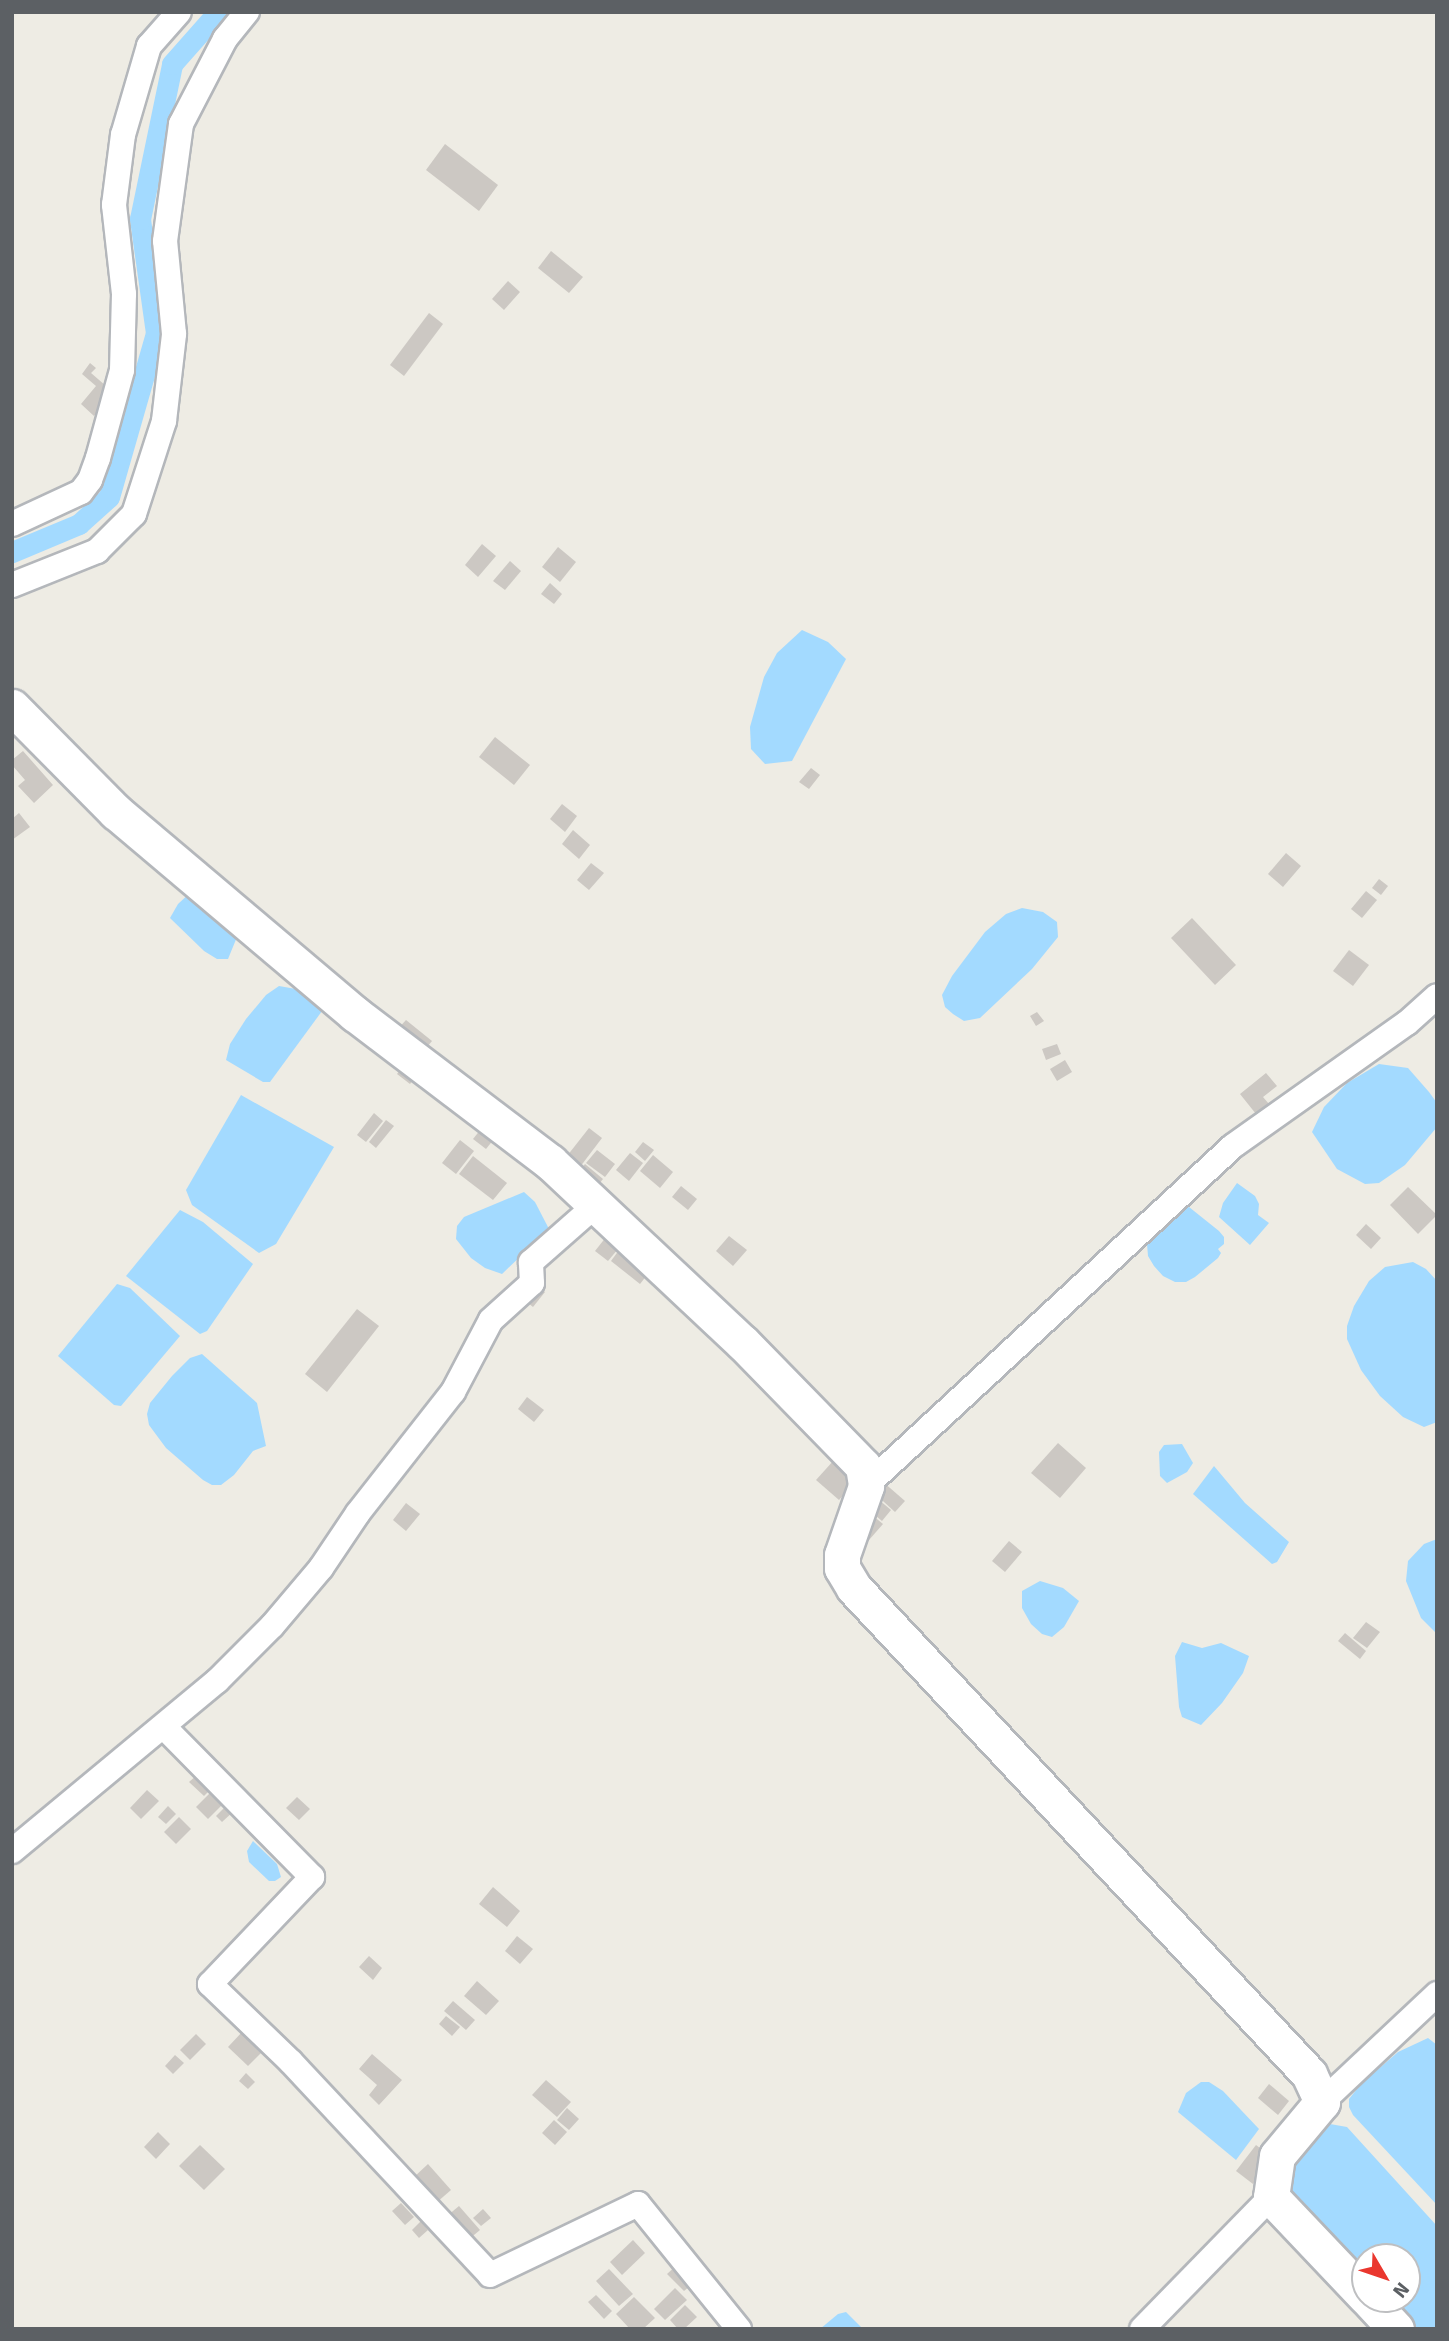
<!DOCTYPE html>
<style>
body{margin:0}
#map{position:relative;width:1449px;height:2341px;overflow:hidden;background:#eeece4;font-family:Signika,sans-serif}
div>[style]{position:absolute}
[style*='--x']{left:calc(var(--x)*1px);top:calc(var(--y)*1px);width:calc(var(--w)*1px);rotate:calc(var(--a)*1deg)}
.water>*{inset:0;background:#a3daff}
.canal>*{height:21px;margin:-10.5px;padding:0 10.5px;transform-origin:10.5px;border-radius:10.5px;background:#a3daff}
.building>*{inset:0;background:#ccc8c3}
.roads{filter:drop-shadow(2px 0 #b4b7bb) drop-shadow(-2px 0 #b4b7bb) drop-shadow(0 2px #b4b7bb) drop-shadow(0 -2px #b4b7bb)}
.minor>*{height:24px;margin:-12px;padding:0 12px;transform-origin:12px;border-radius:12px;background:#fff}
.secondary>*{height:35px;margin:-17.5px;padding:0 17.5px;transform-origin:17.5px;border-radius:17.5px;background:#fff}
span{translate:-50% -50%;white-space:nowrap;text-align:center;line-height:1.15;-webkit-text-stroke:6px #fff;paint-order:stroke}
.frame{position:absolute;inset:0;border:14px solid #5c6064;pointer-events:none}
.north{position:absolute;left:1351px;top:2243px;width:70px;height:70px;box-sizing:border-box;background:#fff;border:2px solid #bebfc1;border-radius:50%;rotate:129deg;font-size:19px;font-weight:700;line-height:28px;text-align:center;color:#5c6064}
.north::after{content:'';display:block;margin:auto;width:24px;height:32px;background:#ea372e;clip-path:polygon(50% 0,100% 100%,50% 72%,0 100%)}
</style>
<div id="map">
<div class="water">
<i style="clip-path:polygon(802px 630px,828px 642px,846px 659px,792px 761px,765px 764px,751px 749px,750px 727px,764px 677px,777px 653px)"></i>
<i style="clip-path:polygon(191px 892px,237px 937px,228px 959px,217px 959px,204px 951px,170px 918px,178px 904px)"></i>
<i style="clip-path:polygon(1022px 908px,1043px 912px,1057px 922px,1058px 937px,1032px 969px,980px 1018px,964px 1021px,953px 1014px,945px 1007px,942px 995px,952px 976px,985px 932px,1006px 914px)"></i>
<i style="clip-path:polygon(279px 986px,307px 991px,325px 1007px,270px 1082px,263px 1082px,226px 1060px,230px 1044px,246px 1019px,266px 995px)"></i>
<i style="clip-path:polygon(1379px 1064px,1408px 1068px,1429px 1092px,1437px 1103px,1437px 1127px,1405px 1165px,1379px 1183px,1365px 1184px,1337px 1169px,1312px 1132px,1324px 1107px,1347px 1083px)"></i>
<i style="clip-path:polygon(241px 1095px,334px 1147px,276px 1244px,259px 1253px,192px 1205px,186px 1190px)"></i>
<i style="clip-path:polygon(1237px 1183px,1255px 1196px,1259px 1204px,1258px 1215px,1269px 1223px,1250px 1245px,1219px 1217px,1223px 1203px)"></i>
<i style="clip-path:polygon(524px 1192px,535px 1202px,549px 1229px,502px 1274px,485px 1268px,471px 1258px,456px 1239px,457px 1226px,464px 1217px)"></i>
<i style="clip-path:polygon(1189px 1207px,1219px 1231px,1224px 1237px,1224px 1244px,1218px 1249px,1221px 1253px,1218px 1258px,1195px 1277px,1186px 1282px,1175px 1282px,1163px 1276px,1154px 1266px,1148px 1256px,1147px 1244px,1182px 1208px)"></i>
<i style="clip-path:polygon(180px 1210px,203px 1222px,253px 1264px,207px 1331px,200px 1334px,126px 1276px)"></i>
<i style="clip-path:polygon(1413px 1262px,1426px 1269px,1437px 1281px,1437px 1422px,1424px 1427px,1403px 1417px,1380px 1396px,1361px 1370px,1347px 1339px,1347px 1326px,1354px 1306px,1369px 1281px,1385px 1267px)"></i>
<i style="clip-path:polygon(117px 1284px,130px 1288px,180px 1336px,121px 1406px,114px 1405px,58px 1356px)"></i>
<i style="clip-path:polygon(202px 1354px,257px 1403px,266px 1446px,253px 1451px,234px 1475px,221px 1485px,212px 1485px,203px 1480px,166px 1448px,149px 1425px,147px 1414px,150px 1403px,172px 1376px,190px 1358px)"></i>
<i style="clip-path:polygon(1182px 1444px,1193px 1463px,1187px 1472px,1167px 1483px,1160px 1476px,1159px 1452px,1164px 1445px)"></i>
<i style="clip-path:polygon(1214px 1466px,1245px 1503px,1289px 1542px,1277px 1562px,1272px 1564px,1193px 1494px)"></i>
<i style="clip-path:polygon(1437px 1539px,1437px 1634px,1421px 1618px,1406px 1581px,1408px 1561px,1424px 1544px)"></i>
<i style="clip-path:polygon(1040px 1581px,1063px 1588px,1079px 1601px,1064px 1627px,1052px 1637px,1042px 1634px,1031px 1624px,1022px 1608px,1022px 1591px)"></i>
<i style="clip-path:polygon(1182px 1642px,1202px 1648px,1221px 1643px,1249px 1656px,1243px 1673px,1222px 1703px,1201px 1725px,1182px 1717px,1179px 1707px,1175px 1656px)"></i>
<i style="clip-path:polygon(253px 1841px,277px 1864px,281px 1877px,275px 1881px,269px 1881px,249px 1862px,247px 1851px)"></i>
<i style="clip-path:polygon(1428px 2038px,1437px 2045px,1437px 2205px,1353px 2115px,1349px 2107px,1349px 2099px,1361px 2084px,1398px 2052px)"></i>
<i style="clip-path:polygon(1201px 2082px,1209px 2082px,1223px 2091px,1259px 2129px,1236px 2160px,1178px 2112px,1186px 2093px)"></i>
<i style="clip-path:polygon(1330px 2124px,1347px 2127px,1437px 2226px,1437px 2329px,1412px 2329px,1383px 2299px,1407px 2299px,1407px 2257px,1365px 2257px,1365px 2280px,1294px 2207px,1290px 2165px,1319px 2130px)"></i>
<i style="clip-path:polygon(846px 2312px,863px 2329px,820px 2329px,838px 2314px)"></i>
</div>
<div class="canal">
<i style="--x:12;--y:552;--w:73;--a:-22.7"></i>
<i style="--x:79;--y:524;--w:40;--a:-42"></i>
<i style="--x:109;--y:497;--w:171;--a:-74"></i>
<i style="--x:156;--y:333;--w:115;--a:-98"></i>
<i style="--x:140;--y:219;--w:158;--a:-78.3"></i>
<i style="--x:172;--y:64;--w:69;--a:-48.5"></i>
</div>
<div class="building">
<i style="clip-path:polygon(445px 144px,498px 185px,479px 211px,426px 170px)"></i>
<i style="clip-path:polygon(551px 251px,583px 277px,569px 293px,538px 268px)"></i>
<i style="clip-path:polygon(508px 281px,520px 292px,504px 310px,492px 299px)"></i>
<i style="clip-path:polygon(429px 313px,443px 324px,404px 376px,390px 365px)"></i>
<i style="clip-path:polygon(90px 363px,96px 368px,91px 373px,113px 392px,94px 416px,81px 404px,96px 386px,82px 374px)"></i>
<i style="clip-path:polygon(482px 544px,496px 556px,478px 577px,465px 565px)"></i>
<i style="clip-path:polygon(558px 547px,576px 562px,560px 582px,542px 567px)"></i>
<i style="clip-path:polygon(510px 561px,521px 571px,505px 590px,493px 581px)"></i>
<i style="clip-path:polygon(550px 583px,562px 594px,554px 604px,541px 594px)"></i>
<i style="clip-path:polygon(495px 737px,530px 765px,514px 785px,479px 757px)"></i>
<i style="clip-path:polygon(23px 751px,53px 785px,34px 803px,18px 786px,25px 780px,12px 765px,12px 760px)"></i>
<i style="clip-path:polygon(811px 768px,820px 775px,809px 789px,799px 782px)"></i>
<i style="clip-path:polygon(562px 804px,577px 816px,565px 832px,550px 819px)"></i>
<i style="clip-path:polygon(19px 813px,30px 827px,12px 840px,12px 819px)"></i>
<i style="clip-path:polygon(573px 830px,590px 845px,579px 859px,562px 844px)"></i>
<i style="clip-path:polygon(1286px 853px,1301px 866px,1283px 887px,1268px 874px)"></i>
<i style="clip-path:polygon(591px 863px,604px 873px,589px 890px,577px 880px)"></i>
<i style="clip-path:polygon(1379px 879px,1388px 886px,1381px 895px,1372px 888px)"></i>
<i style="clip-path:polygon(1366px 891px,1377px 900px,1362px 918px,1351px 909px)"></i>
<i style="clip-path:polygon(1192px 918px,1236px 965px,1215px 985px,1171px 938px)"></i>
<i style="clip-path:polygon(1349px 950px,1369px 965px,1353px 986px,1333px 971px)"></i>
<i style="clip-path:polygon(1037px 1012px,1044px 1021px,1036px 1026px,1030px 1016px)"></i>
<i style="clip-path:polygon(406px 1020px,432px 1041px,422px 1053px,396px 1031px)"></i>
<i style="clip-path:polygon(1057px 1044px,1061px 1054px,1046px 1060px,1042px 1049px)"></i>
<i style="clip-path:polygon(1065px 1060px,1072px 1072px,1057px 1081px,1050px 1069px)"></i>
<i style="clip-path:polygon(406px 1063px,419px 1073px,410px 1084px,397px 1074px)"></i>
<i style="clip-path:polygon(1266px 1073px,1277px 1086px,1263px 1097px,1269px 1104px,1256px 1114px,1240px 1094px)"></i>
<i style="clip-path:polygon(374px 1113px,383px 1121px,366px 1142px,357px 1135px)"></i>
<i style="clip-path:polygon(386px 1120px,394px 1126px,376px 1148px,369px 1142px)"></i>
<i style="clip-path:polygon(485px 1124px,498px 1134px,486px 1149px,473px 1139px)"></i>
<i style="clip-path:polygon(589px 1128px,602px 1138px,580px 1167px,567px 1156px)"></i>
<i style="clip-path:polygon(460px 1140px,474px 1151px,456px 1174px,442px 1163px)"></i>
<i style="clip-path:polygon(643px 1142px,654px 1150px,645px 1161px,635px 1152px)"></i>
<i style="clip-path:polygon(597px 1150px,615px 1164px,605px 1177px,586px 1163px)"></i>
<i style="clip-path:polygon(630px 1153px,643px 1163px,629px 1181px,616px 1170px)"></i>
<i style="clip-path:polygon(653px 1155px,673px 1172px,660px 1188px,640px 1171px)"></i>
<i style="clip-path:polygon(473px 1156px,507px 1183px,493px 1200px,459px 1174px)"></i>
<i style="clip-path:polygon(585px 1164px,603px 1179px,595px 1189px,577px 1174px)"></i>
<i style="clip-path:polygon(681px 1186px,697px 1199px,688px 1210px,672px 1197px)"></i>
<i style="clip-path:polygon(1408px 1187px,1437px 1215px,1418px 1234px,1390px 1205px)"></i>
<i style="clip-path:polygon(1366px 1224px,1381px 1238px,1371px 1249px,1356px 1235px)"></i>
<i style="clip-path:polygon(610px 1232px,623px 1243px,608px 1261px,595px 1251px)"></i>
<i style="clip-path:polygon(729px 1236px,747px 1250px,733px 1266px,716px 1251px)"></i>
<i style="clip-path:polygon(622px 1246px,651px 1270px,640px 1284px,611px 1261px)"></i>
<i style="clip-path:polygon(534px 1283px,545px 1292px,533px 1307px,522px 1298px)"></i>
<i style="clip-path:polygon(357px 1309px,379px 1326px,327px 1392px,305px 1374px)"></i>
<i style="clip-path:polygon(527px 1397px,544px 1410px,534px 1422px,518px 1409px)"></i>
<i style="clip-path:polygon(1058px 1443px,1086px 1468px,1060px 1498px,1031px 1473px)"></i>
<i style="clip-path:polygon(834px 1460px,857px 1480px,839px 1500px,816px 1480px)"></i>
<i style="clip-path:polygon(882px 1481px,905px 1501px,895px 1512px,873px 1492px)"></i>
<i style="clip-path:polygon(872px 1494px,891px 1510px,882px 1521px,863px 1505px)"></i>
<i style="clip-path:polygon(406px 1503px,420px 1514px,406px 1531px,393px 1520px)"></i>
<i style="clip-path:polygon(872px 1515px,883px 1524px,869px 1540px,859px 1531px)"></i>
<i style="clip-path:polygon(1009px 1541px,1022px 1552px,1005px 1572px,992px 1561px)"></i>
<i style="clip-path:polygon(1366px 1622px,1380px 1632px,1367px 1648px,1353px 1638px)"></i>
<i style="clip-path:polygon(1345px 1633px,1366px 1651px,1360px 1659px,1338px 1641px)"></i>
<i style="clip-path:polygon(197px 1775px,211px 1789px,204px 1796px,189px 1782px)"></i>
<i style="clip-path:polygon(147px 1790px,159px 1801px,141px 1819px,130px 1808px)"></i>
<i style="clip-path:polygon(213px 1790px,225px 1802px,208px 1819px,196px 1807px)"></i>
<i style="clip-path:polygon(297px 1797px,310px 1809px,299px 1820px,286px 1808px)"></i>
<i style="clip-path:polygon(227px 1805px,234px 1811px,222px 1822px,216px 1816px)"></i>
<i style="clip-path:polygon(168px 1806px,176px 1814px,166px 1824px,158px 1817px)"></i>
<i style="clip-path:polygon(179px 1817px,191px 1829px,176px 1844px,164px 1832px)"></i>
<i style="clip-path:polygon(493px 1887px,520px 1911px,507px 1927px,479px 1904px)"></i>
<i style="clip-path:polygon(517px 1936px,533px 1949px,520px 1964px,505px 1951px)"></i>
<i style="clip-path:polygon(369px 1956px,382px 1968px,373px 1980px,359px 1967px)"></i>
<i style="clip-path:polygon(477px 1981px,499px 2001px,486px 2015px,464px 1996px)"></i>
<i style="clip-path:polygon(453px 2001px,475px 2020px,466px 2030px,444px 2011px)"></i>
<i style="clip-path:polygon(446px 2016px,460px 2027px,452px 2036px,439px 2024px)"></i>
<i style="clip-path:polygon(243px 2031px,263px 2051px,248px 2066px,228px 2047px)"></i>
<i style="clip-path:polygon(196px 2034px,206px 2044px,190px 2060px,180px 2050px)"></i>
<i style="clip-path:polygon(372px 2054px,402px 2080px,379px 2105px,369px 2095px,377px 2085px,359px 2069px)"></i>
<i style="clip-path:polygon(175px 2055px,184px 2063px,173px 2074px,165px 2066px)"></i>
<i style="clip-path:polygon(246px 2073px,255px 2082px,248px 2089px,239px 2081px)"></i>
<i style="clip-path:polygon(546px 2080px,571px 2102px,557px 2117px,532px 2095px)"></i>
<i style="clip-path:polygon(1269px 2084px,1289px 2101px,1278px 2115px,1258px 2098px)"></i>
<i style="clip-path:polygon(567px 2108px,579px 2119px,569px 2130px,557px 2120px)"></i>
<i style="clip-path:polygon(554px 2120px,567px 2132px,555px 2145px,542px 2133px)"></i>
<i style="clip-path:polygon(158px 2132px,170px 2144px,156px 2159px,144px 2147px)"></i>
<i style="clip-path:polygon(200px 2145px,225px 2169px,204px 2190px,179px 2166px)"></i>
<i style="clip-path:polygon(1256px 2145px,1273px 2158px,1253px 2184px,1236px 2171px)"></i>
<i style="clip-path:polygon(428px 2164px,451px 2190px,436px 2203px,413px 2178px)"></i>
<i style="clip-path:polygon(401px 2203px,414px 2217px,405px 2225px,392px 2211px)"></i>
<i style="clip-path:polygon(459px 2206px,480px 2230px,468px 2240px,447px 2216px)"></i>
<i style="clip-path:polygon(483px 2209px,491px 2218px,481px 2226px,473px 2218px)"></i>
<i style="clip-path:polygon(421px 2221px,428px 2230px,419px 2238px,412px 2230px)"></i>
<i style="clip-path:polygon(633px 2240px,645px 2253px,622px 2275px,610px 2262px)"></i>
<i style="clip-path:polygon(678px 2264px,695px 2282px,684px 2291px,667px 2274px)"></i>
<i style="clip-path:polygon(609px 2269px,633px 2294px,619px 2306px,596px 2281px)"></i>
<i style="clip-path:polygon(675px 2288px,687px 2300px,665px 2320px,654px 2309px)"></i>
<i style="clip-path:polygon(596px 2295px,612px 2311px,604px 2319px,588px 2302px)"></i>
<i style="clip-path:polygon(634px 2297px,655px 2318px,643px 2329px,630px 2329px,616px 2314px)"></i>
<i style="clip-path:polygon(685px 2305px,697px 2317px,684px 2329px,678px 2329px,670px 2320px)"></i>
</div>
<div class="roads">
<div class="minor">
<i style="--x:12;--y:524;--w:76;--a:-24.9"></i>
<i style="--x:81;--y:492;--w:15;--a:-53"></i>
<i style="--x:90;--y:480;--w:23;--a:-70"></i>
<i style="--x:98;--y:458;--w:91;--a:-74.7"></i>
<i style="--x:122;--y:370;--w:76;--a:-88.5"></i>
<i style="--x:124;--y:294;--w:90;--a:-96.4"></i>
<i style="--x:114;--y:205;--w:71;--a:-82.7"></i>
<i style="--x:123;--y:135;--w:93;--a:-73.7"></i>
<i style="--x:149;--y:46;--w:45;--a:-48.6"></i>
<i style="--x:12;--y:585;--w:92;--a:-21.8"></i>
<i style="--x:97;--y:551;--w:52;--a:-45"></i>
<i style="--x:134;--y:514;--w:98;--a:-72.1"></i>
<i style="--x:164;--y:421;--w:88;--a:-83.4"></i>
<i style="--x:174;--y:334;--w:93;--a:-95.5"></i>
<i style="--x:165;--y:241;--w:118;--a:-82.2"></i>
<i style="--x:181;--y:124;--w:96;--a:-62.6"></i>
<i style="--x:225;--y:39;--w:35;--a:-51"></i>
<i style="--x:866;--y:1486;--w:500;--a:-42.81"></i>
<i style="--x:1233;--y:1146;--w:213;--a:-35.3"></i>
<i style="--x:1407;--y:1023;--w:40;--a:-42"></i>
<i style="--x:164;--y:1727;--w:211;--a:45.4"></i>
<i style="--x:312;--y:1877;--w:148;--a:133.6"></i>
<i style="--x:210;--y:1984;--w:112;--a:43.9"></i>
<i style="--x:291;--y:2062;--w:291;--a:46.9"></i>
<i style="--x:490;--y:2275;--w:164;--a:-25.6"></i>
<i style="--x:638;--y:2204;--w:161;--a:51.1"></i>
<i style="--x:12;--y:1851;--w:266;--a:-39.7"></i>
<i style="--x:217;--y:1681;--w:78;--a:-45"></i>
<i style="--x:272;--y:1626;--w:76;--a:-49.8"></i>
<i style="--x:321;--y:1568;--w:66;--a:-56.1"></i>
<i style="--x:358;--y:1513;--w:154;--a:-51.9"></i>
<i style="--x:453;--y:1392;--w:81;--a:-62.2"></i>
<i style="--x:491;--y:1320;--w:55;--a:-42.1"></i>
<i style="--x:532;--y:1283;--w:21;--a:-93"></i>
<i style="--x:531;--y:1262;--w:88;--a:-41.3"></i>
<i style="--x:1322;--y:2102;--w:158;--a:-43.2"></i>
<i style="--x:1142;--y:2329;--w:185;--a:-45.7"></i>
</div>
<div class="secondary">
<i style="--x:12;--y:707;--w:148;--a:45.3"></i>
<i style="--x:116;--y:812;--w:313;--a:40.2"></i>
<i style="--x:355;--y:1014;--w:245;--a:37.2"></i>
<i style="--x:550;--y:1162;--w:263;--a:43.2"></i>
<i style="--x:742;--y:1342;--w:173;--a:45.7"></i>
<i style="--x:863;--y:1466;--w:20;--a:81"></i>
<i style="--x:866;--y:1486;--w:73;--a:109.2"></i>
<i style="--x:842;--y:1555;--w:13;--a:90"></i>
<i style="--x:842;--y:1568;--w:23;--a:59"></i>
<i style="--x:854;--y:1588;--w:666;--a:46.89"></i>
<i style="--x:1309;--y:2074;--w:31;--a:65"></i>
<i style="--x:1322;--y:2102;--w:70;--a:129.8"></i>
<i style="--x:1277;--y:2156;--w:41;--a:98.3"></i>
<i style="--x:1271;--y:2197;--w:137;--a:46.5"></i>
<i style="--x:1368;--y:2299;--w:41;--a:47"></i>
</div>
</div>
<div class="frame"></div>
<div class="north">N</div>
</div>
